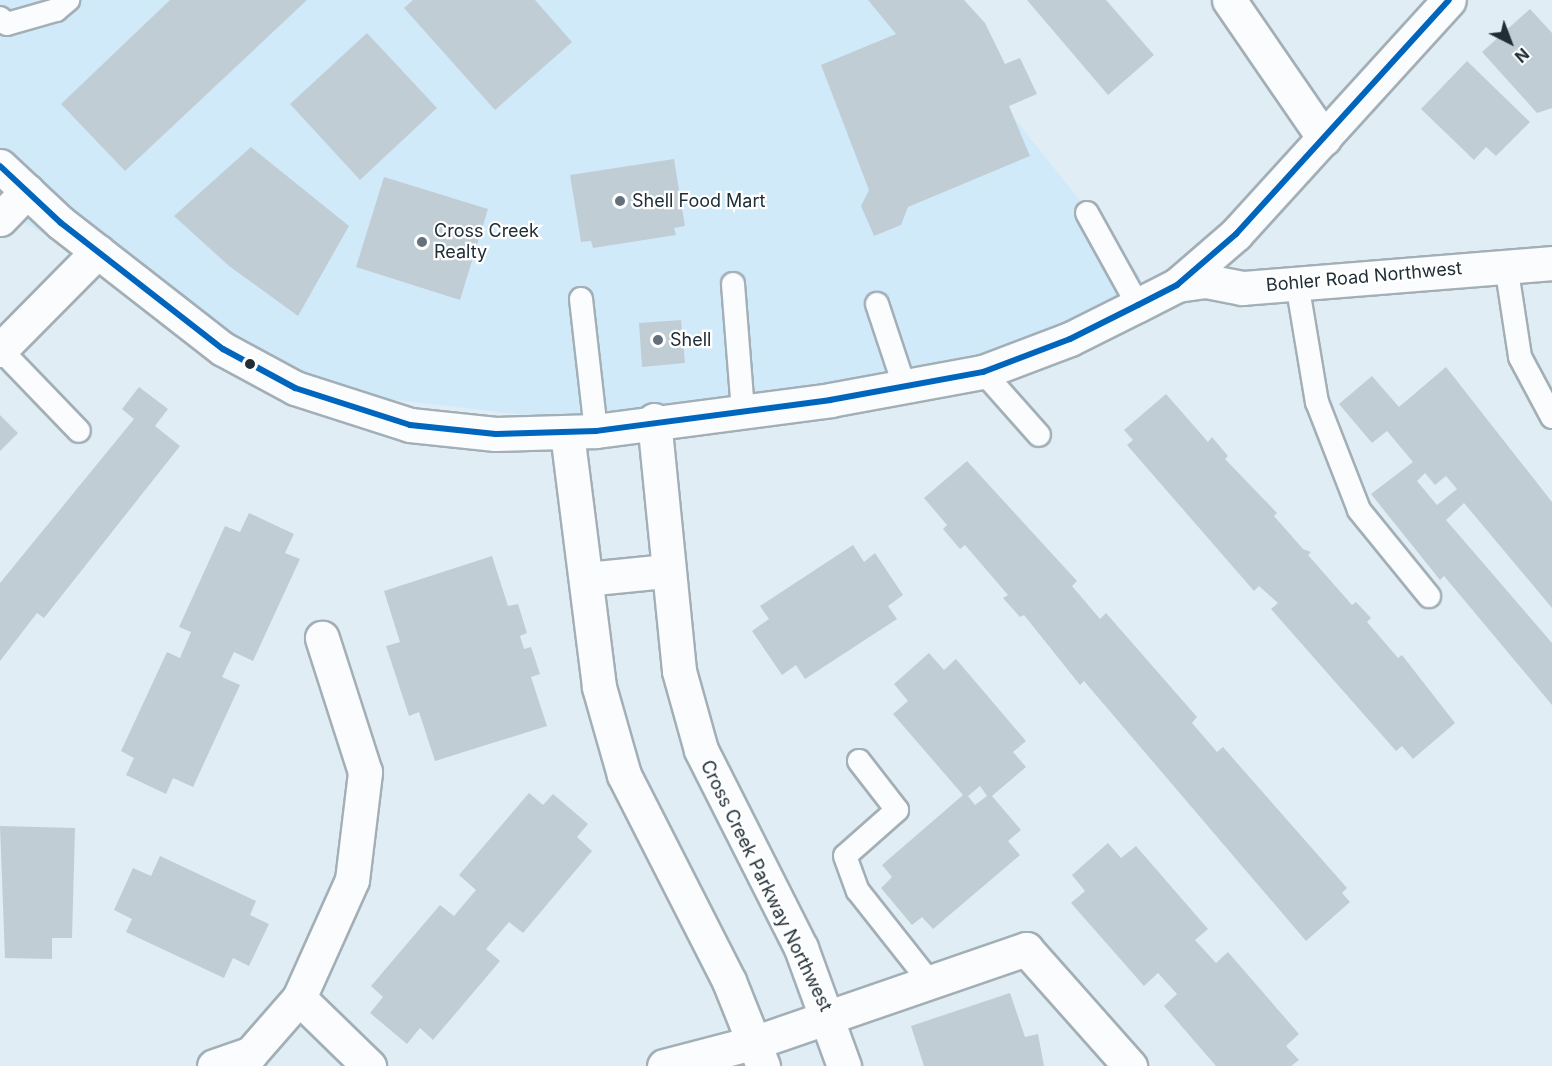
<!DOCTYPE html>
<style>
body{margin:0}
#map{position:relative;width:1552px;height:1066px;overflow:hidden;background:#e1edf5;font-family:Inter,sans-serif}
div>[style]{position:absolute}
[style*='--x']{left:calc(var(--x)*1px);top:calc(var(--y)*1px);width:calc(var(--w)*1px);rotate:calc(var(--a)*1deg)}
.built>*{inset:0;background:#d1eafa}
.building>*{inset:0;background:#c1cdd5}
.roads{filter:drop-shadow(2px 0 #a3afb6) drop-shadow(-2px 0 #a3afb6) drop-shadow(0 2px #a3afb6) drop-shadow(0 -2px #a3afb6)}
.service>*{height:22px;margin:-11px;padding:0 11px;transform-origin:11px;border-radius:11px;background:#fafcfe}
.minor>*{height:33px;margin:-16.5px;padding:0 16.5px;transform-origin:16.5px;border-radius:16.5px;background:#fafcfe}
.tertiary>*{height:33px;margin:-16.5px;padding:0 16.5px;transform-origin:16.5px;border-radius:16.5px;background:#fafcfe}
.bus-1>*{height:6px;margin:-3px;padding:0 3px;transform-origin:3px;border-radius:3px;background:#0065bd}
.dots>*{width:16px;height:16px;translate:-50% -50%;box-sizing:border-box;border:3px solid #fff;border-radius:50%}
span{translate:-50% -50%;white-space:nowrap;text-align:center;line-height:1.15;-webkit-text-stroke:4.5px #fff;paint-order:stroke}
.poi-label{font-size:18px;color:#202e37}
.left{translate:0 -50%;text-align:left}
.street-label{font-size:18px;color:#202e37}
.north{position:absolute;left:1480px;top:12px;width:60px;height:60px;-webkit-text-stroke:4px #fff;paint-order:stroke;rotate:138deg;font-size:16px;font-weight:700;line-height:24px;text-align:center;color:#202e37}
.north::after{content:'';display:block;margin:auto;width:21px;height:27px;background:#202e37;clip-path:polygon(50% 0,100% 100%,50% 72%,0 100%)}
</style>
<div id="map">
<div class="built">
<i style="clip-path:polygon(0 0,920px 0,1141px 277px,1062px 351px,673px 432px,301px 389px,0 208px)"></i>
</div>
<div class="building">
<i style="clip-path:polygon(170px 0,307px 0,125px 171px,61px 104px)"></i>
<i style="clip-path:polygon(413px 0,535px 0,572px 42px,495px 110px,404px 8px)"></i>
<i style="clip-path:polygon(868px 0,964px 0,985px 23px,1005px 64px,1020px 58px,1037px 94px,1009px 106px,1030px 156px,908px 207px,901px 225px,874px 236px,861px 206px,869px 190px,821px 65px,896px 34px)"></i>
<i style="clip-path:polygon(1027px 0,1106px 0,1154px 55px,1108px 95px)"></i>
<i style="clip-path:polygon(1530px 9px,1552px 33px,1552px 108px,1537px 113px,1482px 52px)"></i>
<i style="clip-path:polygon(367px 33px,437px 108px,360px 180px,290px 104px)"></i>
<i style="clip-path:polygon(1467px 61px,1530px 122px,1496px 156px,1486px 147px,1474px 160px,1421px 109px)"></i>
<i style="clip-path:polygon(251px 147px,349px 226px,298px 316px,229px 266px,174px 216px)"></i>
<i style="clip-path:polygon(674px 159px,685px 226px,674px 228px,676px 235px,593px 248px,591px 241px,581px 242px,570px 175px)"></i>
<i style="clip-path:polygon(384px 177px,488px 209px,460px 300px,356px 267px)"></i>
<i style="clip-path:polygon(681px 320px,685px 363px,642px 367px,639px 323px)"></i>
<i style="clip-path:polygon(evenodd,1446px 367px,1552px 502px,1552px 608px,1464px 503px,1446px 520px,1552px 643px,1552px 705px,1444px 576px,1440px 580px,1371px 494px,1413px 462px,1387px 431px,1372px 443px,1339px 404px,1372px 376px,1399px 407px,1446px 367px,1425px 473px,1435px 485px,1446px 476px,1457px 489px,1437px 505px,1417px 481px,1425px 473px)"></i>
<i style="clip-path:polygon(139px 387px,168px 409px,155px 426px,180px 446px,44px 618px,37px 613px,0 661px,0 583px,134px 419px,122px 409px)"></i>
<i style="clip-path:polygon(1166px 394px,1208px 442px,1212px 437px,1228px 456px,1225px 459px,1277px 513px,1274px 516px,1303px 549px,1311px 552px,1308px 555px,1352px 605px,1356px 602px,1371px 618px,1367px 622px,1398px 658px,1402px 655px,1455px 723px,1413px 759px,1402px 746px,1396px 751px,1271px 609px,1278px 603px,1259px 586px,1254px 591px,1127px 445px,1133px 440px,1124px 430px)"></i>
<i style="clip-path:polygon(0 415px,18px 433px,0 451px)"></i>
<i style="clip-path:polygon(967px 461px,1077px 581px,1072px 586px,1100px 619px,1106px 613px,1197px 717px,1192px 723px,1217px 752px,1223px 747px,1347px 888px,1342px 893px,1350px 902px,1306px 941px,1084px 681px,1080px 685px,1024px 615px,1020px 617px,1003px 598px,1008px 595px,965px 545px,960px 549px,943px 529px,947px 525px,924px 498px)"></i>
<i style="clip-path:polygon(249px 513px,294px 534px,285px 553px,300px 559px,253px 661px,234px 652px,222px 677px,240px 685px,193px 787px,173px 778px,166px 794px,126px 775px,134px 758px,121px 751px,167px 652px,180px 658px,191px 632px,179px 627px,225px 526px,240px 532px)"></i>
<i style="clip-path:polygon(853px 545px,864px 562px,875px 553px,903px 595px,888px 606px,897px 619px,805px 679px,796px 665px,782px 675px,752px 631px,769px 619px,760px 606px)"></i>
<i style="clip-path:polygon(492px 556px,508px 606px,518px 604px,527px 633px,520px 636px,524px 649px,531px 647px,540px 674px,531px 677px,547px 726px,435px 761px,419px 712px,409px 716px,386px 646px,400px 642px,384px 591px)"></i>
<i style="clip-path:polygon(evenodd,929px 653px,944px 670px,956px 659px,1026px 741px,1013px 752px,1026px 767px,992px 796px,1021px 830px,1008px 841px,1020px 855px,933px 929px,922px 917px,912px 925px,881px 888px,892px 877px,882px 865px,963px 795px,893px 714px,908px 701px,894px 684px,929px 653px,980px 786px,987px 796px,975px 805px,968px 796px,980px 786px)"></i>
<i style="clip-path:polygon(529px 793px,543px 805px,553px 794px,588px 824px,577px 837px,592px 851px,523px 933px,509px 922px,486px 949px,500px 961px,433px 1040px,420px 1028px,407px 1044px,370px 1013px,383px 997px,371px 986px,440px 905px,454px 916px,476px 890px,459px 875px)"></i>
<i style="clip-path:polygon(0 826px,75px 828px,72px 938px,52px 938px,52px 959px,5px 958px)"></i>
<i style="clip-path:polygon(1108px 843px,1121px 858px,1136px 846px,1208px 929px,1195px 940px,1216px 963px,1228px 952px,1299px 1034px,1286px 1046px,1299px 1060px,1291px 1066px,1216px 1066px,1164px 1006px,1177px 994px,1158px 973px,1144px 986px,1071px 903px,1085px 891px,1072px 875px)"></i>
<i style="clip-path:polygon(160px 856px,256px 901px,250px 915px,269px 924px,249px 966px,233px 958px,224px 978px,126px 932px,132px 919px,114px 910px,133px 868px,151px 876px)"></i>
<i style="clip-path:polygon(1010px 993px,1025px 1037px,1038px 1034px,1044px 1066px,924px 1066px,911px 1026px)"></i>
</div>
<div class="roads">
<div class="service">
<i style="--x:0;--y:18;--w:9;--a:41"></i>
<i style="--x:7;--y:24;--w:51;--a:-15.9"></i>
<i style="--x:56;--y:10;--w:16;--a:-40"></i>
<i style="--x:1087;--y:213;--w:105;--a:61"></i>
<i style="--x:1506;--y:265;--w:93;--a:81.3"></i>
<i style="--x:1520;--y:357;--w:68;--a:61.9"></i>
<i style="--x:1297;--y:283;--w:121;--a:80.5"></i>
<i style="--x:1317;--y:402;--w:116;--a:68.7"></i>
<i style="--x:1359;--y:510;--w:111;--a:50.9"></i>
<i style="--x:733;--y:284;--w:128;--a:85.5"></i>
<i style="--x:581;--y:299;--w:133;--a:83.5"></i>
<i style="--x:877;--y:304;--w:89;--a:71.6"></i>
<i style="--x:1;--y:350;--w:112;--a:46.1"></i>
<i style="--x:983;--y:372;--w:84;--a:48.4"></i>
<i style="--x:859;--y:761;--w:62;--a:52.2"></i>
<i style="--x:897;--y:810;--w:69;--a:138.5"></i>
<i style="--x:845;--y:856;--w:37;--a:70"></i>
<i style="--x:858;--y:891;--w:115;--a:51.7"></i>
</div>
<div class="minor">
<i style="--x:1229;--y:0;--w:168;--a:55.5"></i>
<i style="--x:0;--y:219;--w:39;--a:-46"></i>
<i style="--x:1177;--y:285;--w:29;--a:-8"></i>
<i style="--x:1206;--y:281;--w:37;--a:11"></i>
<i style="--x:1242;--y:288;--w:311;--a:-4.6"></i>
<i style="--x:0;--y:350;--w:139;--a:-45.3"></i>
<i style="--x:654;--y:420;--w:252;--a:84.3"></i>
<i style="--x:679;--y:671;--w:82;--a:74.4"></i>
<i style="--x:701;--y:750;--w:222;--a:63.2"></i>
<i style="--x:801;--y:948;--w:126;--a:70"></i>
<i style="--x:567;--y:433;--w:256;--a:82.8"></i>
<i style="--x:599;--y:687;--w:91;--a:74.1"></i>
<i style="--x:624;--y:775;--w:231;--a:63"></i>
<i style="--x:729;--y:981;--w:92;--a:68.2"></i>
<i style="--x:586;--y:579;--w:80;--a:-5.7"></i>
<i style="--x:299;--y:998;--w:98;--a:44.2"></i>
<i style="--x:214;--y:1066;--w:39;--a:-19"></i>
<i style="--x:251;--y:1053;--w:73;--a:-48.9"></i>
<i style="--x:299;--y:998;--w:129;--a:-65.8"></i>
<i style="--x:352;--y:880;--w:109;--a:-83.1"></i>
<i style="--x:365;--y:772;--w:141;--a:-107.8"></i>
<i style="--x:664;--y:1066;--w:95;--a:-14.6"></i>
<i style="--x:756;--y:1042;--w:286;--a:-19"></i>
<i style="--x:1026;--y:949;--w:157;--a:48.4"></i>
</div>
<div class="tertiary">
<i style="--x:0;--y:166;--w:83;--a:43.1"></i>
<i style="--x:61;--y:223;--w:205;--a:37.9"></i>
<i style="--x:223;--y:349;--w:82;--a:28.4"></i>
<i style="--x:295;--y:388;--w:121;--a:17.8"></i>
<i style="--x:410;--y:425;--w:86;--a:6"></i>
<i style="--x:496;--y:434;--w:100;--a:-1.7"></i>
<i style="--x:596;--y:431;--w:236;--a:-7.5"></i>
<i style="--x:830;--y:400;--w:156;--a:-10.4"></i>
<i style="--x:983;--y:372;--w:93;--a:-20.8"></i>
<i style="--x:1070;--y:339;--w:76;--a:-26.6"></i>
<i style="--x:1138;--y:305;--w:44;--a:-27.1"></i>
<i style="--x:1177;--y:285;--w:78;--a:-40.8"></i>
<i style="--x:1236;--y:234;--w:316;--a:-47.7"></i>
</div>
</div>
<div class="bus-1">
<i style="--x:0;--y:166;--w:83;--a:43.1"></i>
<i style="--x:61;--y:223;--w:205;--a:37.9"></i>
<i style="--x:223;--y:349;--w:82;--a:28.4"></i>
<i style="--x:295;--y:388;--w:121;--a:17.8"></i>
<i style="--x:410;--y:425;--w:86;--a:6"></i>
<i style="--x:496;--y:434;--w:100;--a:-1.7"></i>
<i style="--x:596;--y:431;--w:236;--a:-7.5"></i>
<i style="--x:830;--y:400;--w:156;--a:-10.4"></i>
<i style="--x:983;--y:372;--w:93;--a:-20.8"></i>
<i style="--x:1070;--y:339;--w:76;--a:-26.6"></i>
<i style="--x:1138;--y:305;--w:44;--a:-27.1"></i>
<i style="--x:1177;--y:285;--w:78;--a:-40.8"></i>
<i style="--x:1236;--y:234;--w:316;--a:-47.7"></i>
</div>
<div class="dots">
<i style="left:620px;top:201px;background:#64717a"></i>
<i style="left:422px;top:242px;background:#64717a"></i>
<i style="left:658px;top:340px;background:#64717a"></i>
<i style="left:250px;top:364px;background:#202e37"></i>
</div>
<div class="poi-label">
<span class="left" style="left:632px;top:201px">Shell Food Mart</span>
<span class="left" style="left:434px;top:242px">Cross Creek<br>Realty</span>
<span class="left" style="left:670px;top:340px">Shell</span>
</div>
<div class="street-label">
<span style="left:1364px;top:277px;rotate:-5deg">Bohler Road Northwest</span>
<span style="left:766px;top:886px;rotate:64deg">Cross Creek Parkway Northwest</span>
</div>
<div class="north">N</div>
</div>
